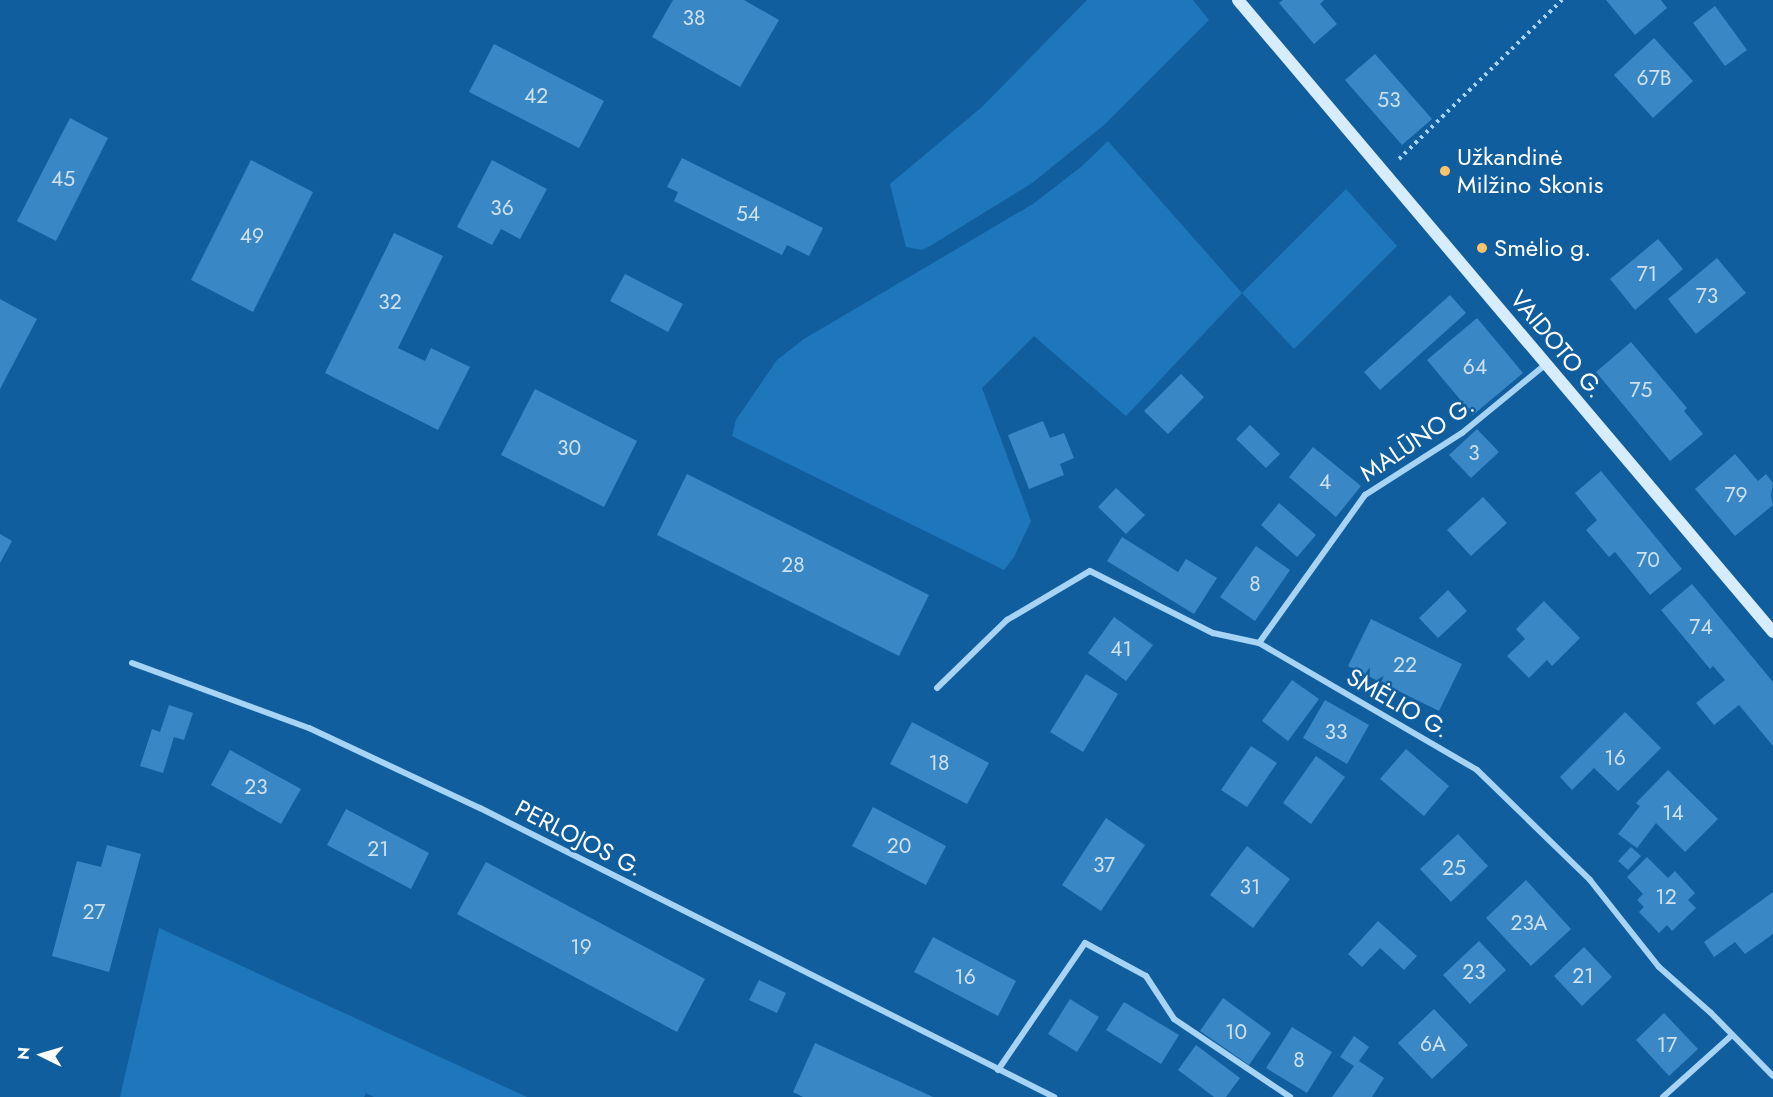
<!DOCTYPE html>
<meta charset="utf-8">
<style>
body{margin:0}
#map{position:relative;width:1773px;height:1097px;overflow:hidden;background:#115e9e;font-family:Jost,sans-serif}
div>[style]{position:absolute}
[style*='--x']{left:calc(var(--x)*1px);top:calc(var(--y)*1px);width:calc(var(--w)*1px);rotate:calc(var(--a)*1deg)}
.green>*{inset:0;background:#1f77bb}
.building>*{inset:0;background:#3a87c5}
.path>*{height:4px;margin-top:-2px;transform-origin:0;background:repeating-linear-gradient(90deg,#a7d3f5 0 3px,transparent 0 7.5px)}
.street>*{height:6px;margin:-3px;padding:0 3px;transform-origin:3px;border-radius:3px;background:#a7d3f5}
.secondary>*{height:12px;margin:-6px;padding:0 6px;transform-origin:6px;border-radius:6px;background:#d7ecfd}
.dots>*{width:16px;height:16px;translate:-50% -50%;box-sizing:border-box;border:3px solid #115e9e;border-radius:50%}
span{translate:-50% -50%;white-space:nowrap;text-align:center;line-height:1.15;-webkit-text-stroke:4.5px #115e9e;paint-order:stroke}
.number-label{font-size:21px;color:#cee1f0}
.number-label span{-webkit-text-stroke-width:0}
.poi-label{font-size:24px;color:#fff}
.left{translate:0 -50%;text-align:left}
.street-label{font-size:24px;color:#fff}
.north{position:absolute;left:12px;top:1025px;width:60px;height:60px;-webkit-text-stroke:4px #115e9e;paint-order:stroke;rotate:275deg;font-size:16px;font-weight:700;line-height:24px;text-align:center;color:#fff}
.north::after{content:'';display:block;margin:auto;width:21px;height:27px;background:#fff;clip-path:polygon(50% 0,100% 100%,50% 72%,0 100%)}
</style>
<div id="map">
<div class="green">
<i style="clip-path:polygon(1087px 0,1193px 0,1209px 20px,1104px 125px,1032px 183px,930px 246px,922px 250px,906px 247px,890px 184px,982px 107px)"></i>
<i style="clip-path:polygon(1108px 141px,1242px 293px,1346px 189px,1397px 246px,1294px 349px,1242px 293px,1126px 416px,1034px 336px,982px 388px,1031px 521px,1014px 557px,1004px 570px,732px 436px,736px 420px,777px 360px,804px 339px,1033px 204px,1081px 167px)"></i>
<i style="clip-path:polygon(159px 928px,527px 1097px,374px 1097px,366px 1093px,364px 1097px,120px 1097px)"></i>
</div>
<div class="building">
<i style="clip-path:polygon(673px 0,744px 0,779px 20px,740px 87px,652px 37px)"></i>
<i style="clip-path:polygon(1283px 0,1324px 0,1320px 4px,1337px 24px,1314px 44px,1279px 3px)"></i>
<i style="clip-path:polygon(1606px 0,1661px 0,1667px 8px,1635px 35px)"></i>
<i style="clip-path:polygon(1715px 6px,1747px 50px,1725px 66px,1693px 23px)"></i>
<i style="clip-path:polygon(1654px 38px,1693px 81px,1653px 118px,1614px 75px)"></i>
<i style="clip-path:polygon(494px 44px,604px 101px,579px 148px,469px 92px)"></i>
<i style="clip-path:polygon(1375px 54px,1432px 119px,1402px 145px,1345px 80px)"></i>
<i style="clip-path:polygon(70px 118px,108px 138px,56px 241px,17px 221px)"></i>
<i style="clip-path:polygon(682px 158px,823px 228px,809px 256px,787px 245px,782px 255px,674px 201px,678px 192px,667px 187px)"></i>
<i style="clip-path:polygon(251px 160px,313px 192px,253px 312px,191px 280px)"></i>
<i style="clip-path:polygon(492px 160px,547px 189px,520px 239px,501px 229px,492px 245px,457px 227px)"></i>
<i style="clip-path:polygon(394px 233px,443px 256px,398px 348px,425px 361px,431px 348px,470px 367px,438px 430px,325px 373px)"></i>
<i style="clip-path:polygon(1658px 239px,1683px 269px,1635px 310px,1610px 279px)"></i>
<i style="clip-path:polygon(1717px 258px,1746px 293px,1696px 334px,1668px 299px)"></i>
<i style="clip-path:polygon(625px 274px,683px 304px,668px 332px,610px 301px)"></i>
<i style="clip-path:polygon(1450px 295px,1466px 313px,1380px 390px,1364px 372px)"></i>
<i style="clip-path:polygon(0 299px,37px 319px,0 389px)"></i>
<i style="clip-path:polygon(1477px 318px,1523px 373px,1473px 415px,1427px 360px)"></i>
<i style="clip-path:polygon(1631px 342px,1687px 408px,1684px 411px,1703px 434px,1670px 461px,1596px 372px)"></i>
<i style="clip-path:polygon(1181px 374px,1204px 397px,1168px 434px,1144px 411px)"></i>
<i style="clip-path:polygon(535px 389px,637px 441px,604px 507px,501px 455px)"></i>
<i style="clip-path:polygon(1043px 421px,1050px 438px,1064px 433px,1074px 458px,1060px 464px,1064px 475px,1029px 489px,1008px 435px)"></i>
<i style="clip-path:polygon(1250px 425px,1280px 454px,1266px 468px,1236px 439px)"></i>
<i style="clip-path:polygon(1477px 429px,1499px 452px,1471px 478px,1449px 455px)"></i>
<i style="clip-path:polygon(1313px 447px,1361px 486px,1336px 517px,1289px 477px)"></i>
<i style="clip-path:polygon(1735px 454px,1758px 481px,1766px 474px,1773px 483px,1771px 496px,1773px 505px,1735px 536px,1695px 489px)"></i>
<i style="clip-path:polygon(1601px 471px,1682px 569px,1650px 595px,1615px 552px,1609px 557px,1586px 530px,1597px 520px,1575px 493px)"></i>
<i style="clip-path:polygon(687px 474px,929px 595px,899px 656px,657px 535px)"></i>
<i style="clip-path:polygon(1116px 488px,1145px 515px,1126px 534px,1098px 507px)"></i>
<i style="clip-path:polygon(1483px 497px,1507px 523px,1471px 556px,1447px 530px)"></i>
<i style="clip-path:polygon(1279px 503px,1316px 535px,1297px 557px,1261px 525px)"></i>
<i style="clip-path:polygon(0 534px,12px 541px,0 563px)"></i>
<i style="clip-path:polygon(1122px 537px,1178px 572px,1186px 559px,1217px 578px,1194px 614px,1107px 561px)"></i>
<i style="clip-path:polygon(1256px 546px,1290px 570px,1255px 621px,1220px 597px)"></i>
<i style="clip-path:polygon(1692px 584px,1773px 682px,1773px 746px,1739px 705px,1714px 725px,1696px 703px,1725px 680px,1713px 666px,1710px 669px,1661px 610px)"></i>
<i style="clip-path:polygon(1448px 590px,1467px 611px,1438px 638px,1419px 618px)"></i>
<i style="clip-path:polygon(1544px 601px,1580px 638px,1552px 666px,1547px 660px,1529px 678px,1507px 656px,1525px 639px,1516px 629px)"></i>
<i style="clip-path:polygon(1114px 617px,1153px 645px,1126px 681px,1088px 653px)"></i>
<i style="clip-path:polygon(1371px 619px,1462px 664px,1439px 711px,1348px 666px)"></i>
<i style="clip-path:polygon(1086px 674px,1118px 694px,1083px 752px,1050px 732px)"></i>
<i style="clip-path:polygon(1292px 680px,1319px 699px,1288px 741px,1262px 721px)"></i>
<i style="clip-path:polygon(1325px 700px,1369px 725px,1347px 764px,1303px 738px)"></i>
<i style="clip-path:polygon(169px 705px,193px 713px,184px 740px,174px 737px,163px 773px,140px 766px,152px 729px,160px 732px)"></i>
<i style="clip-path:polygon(1625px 712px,1661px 748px,1618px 791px,1594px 768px,1572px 790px,1560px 777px)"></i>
<i style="clip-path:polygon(912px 722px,989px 763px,967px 804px,890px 764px)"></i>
<i style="clip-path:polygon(1251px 746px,1277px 763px,1247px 807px,1221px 790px)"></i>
<i style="clip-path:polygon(1406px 749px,1449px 786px,1424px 816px,1380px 779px)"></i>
<i style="clip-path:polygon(230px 750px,301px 789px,281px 824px,211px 785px)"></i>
<i style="clip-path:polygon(1316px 756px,1345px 777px,1311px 824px,1283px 803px)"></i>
<i style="clip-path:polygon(1668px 770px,1718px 819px,1685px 852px,1656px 823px,1637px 848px,1618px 834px,1640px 806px,1636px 803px)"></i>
<i style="clip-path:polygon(873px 807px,946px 846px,926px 885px,852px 846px)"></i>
<i style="clip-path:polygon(346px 809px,429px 853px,411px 889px,327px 845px)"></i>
<i style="clip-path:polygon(1106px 818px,1145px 845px,1101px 911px,1062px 885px)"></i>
<i style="clip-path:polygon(1458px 834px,1488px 866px,1451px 902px,1420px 869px)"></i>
<i style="clip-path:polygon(107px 845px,141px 854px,109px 972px,52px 956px,77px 861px,101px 867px)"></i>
<i style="clip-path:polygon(1247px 846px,1290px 879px,1253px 928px,1210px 895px)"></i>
<i style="clip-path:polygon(1631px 847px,1641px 856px,1628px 870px,1618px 861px)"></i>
<i style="clip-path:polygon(1647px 857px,1668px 878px,1675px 871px,1695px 893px,1688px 900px,1696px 908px,1672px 931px,1667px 925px,1659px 933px,1639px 912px,1644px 907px,1637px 900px,1643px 894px,1627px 877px)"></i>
<i style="clip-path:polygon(486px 862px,705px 979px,677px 1032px,457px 914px)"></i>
<i style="clip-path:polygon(1526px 880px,1571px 929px,1531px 966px,1486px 918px)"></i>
<i style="clip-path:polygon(1773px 892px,1773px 934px,1745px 954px,1735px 942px,1714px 957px,1704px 942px)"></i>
<i style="clip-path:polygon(1378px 921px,1417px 956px,1404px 970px,1380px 948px,1362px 967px,1348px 954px)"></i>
<i style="clip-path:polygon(933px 937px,1016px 981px,998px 1016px,914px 972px)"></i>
<i style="clip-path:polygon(1479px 941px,1506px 970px,1470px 1004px,1443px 975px)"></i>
<i style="clip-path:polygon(1584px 947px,1612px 977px,1582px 1006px,1554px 976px)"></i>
<i style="clip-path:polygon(759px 980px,786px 993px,777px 1013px,749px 1000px)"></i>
<i style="clip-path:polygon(1223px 998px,1271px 1033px,1249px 1065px,1200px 1031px)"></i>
<i style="clip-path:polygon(1070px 999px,1099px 1017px,1077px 1052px,1048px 1034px)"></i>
<i style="clip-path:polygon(1124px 1002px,1179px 1035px,1161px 1064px,1106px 1030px)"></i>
<i style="clip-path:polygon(1434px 1009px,1468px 1045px,1432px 1079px,1398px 1043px)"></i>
<i style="clip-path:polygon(1664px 1013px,1698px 1049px,1669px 1076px,1636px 1040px)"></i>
<i style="clip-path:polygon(1292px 1027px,1332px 1052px,1307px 1093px,1266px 1068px)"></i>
<i style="clip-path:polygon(1354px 1036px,1369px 1047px,1359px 1061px,1384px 1078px,1372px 1097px,1332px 1097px,1354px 1066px,1340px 1057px)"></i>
<i style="clip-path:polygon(815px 1043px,933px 1097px,803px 1097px,793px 1092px)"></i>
<i style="clip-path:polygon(1196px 1045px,1240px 1078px,1226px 1097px,1214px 1097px,1178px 1070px)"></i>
</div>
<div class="path">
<i style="--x:1399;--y:159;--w:228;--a:-44.3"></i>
</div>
<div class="street">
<i style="--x:1259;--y:643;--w:182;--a:-54.4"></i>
<i style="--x:1365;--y:495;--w:115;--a:-32.6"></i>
<i style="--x:1462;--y:433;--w:109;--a:-39.4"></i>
<i style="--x:132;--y:663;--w:189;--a:20.2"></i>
<i style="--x:309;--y:728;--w:189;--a:25.1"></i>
<i style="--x:480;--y:808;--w:643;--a:26.72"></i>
<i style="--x:937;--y:688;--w:98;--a:-44.2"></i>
<i style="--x:1007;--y:620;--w:96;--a:-30.6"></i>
<i style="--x:1090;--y:571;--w:138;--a:26.8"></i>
<i style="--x:1213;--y:633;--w:47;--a:12.3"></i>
<i style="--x:1259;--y:643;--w:252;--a:30.2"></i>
<i style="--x:1477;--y:770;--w:158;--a:44.2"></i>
<i style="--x:1590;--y:880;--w:111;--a:51.6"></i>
<i style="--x:1659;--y:967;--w:69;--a:41.5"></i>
<i style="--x:1711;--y:1013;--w:88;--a:45.5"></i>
<i style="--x:998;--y:1070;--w:154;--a:-55.6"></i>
<i style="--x:1085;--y:943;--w:69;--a:28.4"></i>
<i style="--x:1146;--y:976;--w:51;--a:56.9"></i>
<i style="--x:1174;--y:1019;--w:140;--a:33.9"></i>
<i style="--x:1663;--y:1097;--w:93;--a:-41.9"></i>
</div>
<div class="secondary">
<i style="--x:1238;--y:0;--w:828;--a:49.75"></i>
</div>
<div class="dots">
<i style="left:1445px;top:171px;background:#ffc36b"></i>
<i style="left:1482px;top:248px;background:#ffc36b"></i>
</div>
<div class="number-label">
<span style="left:694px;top:18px">38</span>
<span style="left:1654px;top:78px">67B</span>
<span style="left:536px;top:96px">42</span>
<span style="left:1389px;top:100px">53</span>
<span style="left:63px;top:179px">45</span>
<span style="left:502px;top:208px">36</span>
<span style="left:748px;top:214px">54</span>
<span style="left:252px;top:236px">49</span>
<span style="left:1647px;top:274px">71</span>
<span style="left:1707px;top:296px">73</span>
<span style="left:390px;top:302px">32</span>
<span style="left:1475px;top:367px">64</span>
<span style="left:1641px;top:390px">75</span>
<span style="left:569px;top:448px">30</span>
<span style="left:1474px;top:453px">3</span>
<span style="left:1325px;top:482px">4</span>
<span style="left:1736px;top:495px">79</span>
<span style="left:1648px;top:560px">70</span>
<span style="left:793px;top:565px">28</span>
<span style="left:1255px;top:584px">8</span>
<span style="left:1701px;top:627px">74</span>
<span style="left:1121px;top:649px">41</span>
<span style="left:1405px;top:665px">22</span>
<span style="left:1336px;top:732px">33</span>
<span style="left:1615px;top:758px">16</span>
<span style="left:939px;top:763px">18</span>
<span style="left:256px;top:787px">23</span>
<span style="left:1673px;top:813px">14</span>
<span style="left:899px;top:846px">20</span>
<span style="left:378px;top:849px">21</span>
<span style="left:1104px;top:865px">37</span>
<span style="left:1454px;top:868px">25</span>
<span style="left:1250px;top:887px">31</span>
<span style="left:1666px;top:897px">12</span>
<span style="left:94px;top:912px">27</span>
<span style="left:1529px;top:923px">23A</span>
<span style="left:581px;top:947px">19</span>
<span style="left:1474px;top:972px">23</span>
<span style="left:1583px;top:976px">21</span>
<span style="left:965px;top:977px">16</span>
<span style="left:1236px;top:1032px">10</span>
<span style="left:1433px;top:1044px">6A</span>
<span style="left:1667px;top:1045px">17</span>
<span style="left:1299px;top:1060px">8</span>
</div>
<div class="poi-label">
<span class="left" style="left:1457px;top:171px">Užkandinė<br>Milžino Skonis</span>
<span class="left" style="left:1494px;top:248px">Smėlio g.</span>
</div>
<div class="street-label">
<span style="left:1557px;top:344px;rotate:50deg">VAIDOTO G.</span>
<span style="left:1417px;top:439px;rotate:-34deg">MALŪNO G.</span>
<span style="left:1398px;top:703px;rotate:30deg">SMĖLIO G.</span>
<span style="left:579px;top:838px;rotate:27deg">PERLOJOS G.</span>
</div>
<div class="north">N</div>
</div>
